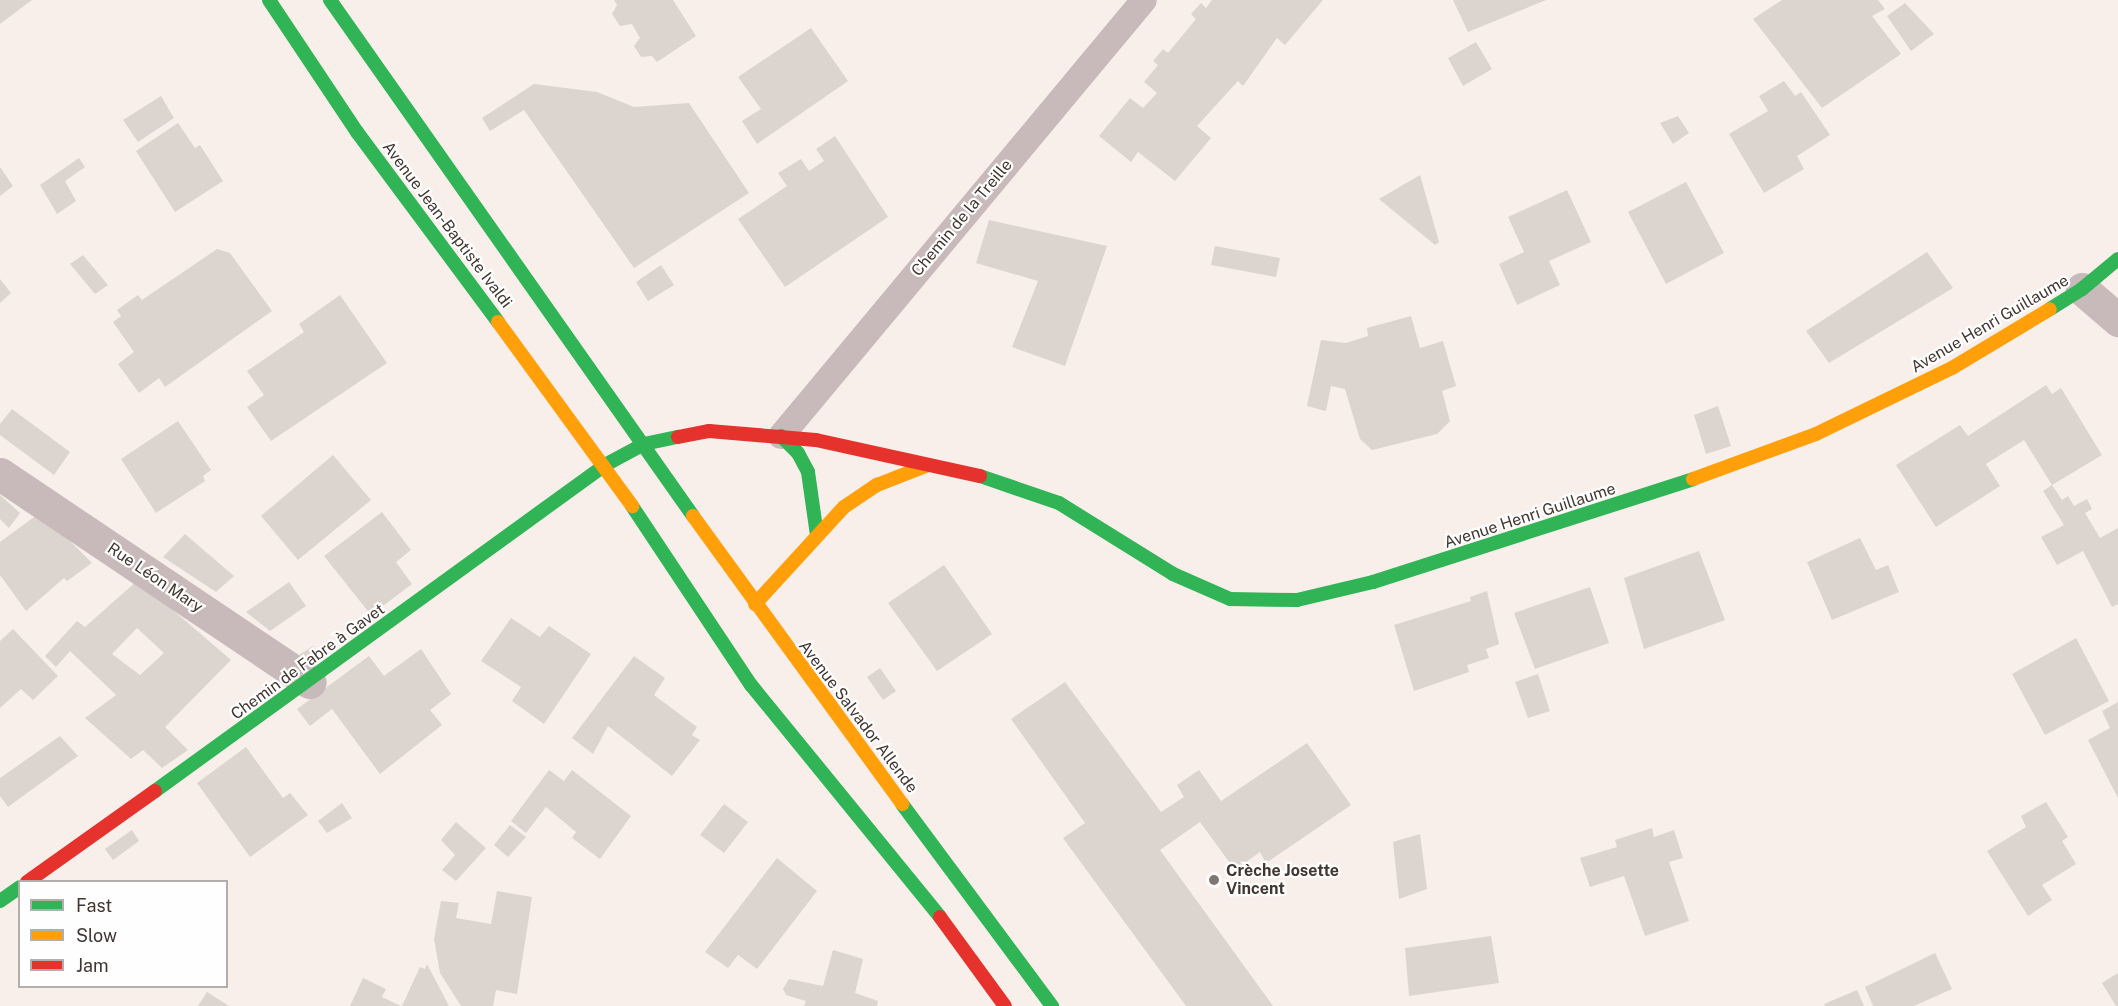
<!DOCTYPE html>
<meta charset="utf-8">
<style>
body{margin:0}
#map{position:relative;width:2118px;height:1006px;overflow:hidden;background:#f8efeb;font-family:"Public Sans",sans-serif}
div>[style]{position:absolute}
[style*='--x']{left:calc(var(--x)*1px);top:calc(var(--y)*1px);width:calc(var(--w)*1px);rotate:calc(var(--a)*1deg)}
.building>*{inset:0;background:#dcd4cf}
.lane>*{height:26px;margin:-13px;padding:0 13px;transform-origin:13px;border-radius:13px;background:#c8b9ba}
.street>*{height:33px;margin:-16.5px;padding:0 16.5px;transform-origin:16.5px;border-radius:16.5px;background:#c8b9ba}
.fast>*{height:14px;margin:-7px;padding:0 7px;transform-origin:7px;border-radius:7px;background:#30b455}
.slow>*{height:14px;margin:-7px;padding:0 7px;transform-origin:7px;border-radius:7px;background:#ff9f0a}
.jam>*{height:14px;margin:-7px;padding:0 7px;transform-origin:7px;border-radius:7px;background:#e5322d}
.dots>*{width:16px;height:16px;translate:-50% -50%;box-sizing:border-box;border:3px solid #fefefe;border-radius:50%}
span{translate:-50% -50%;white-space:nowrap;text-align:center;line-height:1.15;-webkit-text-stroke:4.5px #fefefe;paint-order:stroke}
.street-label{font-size:16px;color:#413631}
.poi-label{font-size:16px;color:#413631;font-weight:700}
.left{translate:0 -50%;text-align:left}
.legend{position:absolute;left:18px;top:880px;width:210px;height:108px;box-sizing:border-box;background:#fefefe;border:2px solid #b2aeac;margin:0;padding:8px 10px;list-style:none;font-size:18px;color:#413631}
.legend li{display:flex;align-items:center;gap:12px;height:30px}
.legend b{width:30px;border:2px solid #b2aeac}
</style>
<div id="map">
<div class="building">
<i style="clip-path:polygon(0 0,32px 0,0 24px)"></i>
<i style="clip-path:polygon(614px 0,673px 0,696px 36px,657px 62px,652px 56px,641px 57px,634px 46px,640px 38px,632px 24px,620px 26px,612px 14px,617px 5px)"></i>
<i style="clip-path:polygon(1212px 0,1323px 0,1285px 45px,1277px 38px,1243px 86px,1238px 81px,1197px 126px,1211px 138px,1175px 181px,1138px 152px,1131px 162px,1099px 136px,1130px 98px,1143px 108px,1157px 93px,1144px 82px,1158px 65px,1153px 61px,1163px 49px,1168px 53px,1196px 19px,1191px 14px,1201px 3px,1206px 8px)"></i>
<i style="clip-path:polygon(1453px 0,1546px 0,1468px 32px)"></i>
<i style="clip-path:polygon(1782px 0,1878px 0,1885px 9px,1872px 16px,1901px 54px,1822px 108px,1753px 19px)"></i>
<i style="clip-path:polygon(1905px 3px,1934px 34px,1911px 51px,1887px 16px)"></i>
<i style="clip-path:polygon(811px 28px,848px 81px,757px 144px,742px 121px,761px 109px,738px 77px)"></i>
<i style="clip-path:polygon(1476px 42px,1492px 69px,1463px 86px,1448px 58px)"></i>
<i style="clip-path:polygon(1784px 81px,1795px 96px,1801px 92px,1830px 135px,1797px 156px,1804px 169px,1764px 193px,1729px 134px,1768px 111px,1759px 96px)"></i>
<i style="clip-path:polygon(534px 84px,597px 92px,634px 107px,689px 103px,749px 193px,634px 268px,524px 110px,490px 131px,482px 118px)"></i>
<i style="clip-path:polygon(161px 96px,174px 118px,138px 142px,123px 120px)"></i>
<i style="clip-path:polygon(1678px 116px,1689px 133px,1673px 144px,1660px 123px)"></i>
<i style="clip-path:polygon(178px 123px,195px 148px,200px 145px,223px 181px,175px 212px,136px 151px)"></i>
<i style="clip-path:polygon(835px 136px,888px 217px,785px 287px,738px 219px,787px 186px,778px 173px,801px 159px,809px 171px,824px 161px,816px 149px)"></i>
<i style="clip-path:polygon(79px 158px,85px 167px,65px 181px,76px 201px,57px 214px,40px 185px)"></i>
<i style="clip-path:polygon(0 167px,13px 186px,0 196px)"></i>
<i style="clip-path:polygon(1420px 175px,1439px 242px,1435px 245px,1379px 199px)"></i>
<i style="clip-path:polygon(1686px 182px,1724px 253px,1666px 284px,1628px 212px)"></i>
<i style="clip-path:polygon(1567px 190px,1591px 242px,1549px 261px,1560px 285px,1517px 305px,1499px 264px,1524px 252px,1508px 217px)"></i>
<i style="clip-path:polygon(989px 220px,1107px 246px,1065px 366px,1012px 347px,1038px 281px,976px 263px)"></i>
<i style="clip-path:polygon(1215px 246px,1280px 258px,1276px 277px,1211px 265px)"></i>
<i style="clip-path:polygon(217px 249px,230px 253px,272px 311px,165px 387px,159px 378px,139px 393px,118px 364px,134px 352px,113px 322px,121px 316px,117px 310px,138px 295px,142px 300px)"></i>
<i style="clip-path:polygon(1927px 252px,1953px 288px,1829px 363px,1806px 331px)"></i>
<i style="clip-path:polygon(83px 255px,108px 285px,95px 294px,70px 264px)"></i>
<i style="clip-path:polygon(661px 265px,674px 285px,648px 301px,636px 282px)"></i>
<i style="clip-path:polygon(0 279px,11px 293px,0 303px)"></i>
<i style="clip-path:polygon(340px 295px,387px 363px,271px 441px,247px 407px,264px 395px,247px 371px,304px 332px,299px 324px)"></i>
<i style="clip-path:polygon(1411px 316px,1420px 348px,1443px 341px,1456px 386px,1442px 391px,1450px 421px,1437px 434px,1372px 450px,1360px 439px,1345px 389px,1331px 386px,1326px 411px,1307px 406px,1321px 340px,1346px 343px,1368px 336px,1367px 328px)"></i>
<i style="clip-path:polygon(2046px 385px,2052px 394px,2061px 388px,2102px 455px,2052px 485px,2024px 440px,1986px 464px,2000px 486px,1936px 527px,1896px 465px,1960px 425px,1968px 436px)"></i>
<i style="clip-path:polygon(1718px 406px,1731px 446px,1706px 454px,1694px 415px)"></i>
<i style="clip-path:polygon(12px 409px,70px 452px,54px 475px,0 435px,0 424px)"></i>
<i style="clip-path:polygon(178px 421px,211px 470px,203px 476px,205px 481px,156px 513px,121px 459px)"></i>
<i style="clip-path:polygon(333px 455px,371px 500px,298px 560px,261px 516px)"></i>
<i style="clip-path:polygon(2052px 485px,2062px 500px,2068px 496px,2074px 506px,2087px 499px,2092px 509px,2085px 513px,2100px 538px,2118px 528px,2118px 604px,2112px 607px,2083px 551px,2057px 565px,2041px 537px,2064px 525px,2043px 491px)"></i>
<i style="clip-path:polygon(0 495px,20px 513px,9px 528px,0 519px)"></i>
<i style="clip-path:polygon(41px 512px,92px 563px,67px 581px,64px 578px,26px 611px,0 575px,0 542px)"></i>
<i style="clip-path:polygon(382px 512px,411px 550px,396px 562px,412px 584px,371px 615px,324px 556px)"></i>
<i style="clip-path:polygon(185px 534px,234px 576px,216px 592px,163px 557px)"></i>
<i style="clip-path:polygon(1860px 538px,1876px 570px,1888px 565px,1899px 592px,1832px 620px,1807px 562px)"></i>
<i style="clip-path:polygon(1699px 551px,1725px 620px,1644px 649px,1624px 578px)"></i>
<i style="clip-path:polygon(944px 565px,992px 634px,937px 671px,888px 603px)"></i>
<i style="clip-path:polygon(evenodd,138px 580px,231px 660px,165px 727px,188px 750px,162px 768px,143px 750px,131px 759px,85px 718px,116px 695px,70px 651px,56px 667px,45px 656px,77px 621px,85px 627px,138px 580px,137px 628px,164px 653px,140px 675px,112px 654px,137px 628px)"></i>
<i style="clip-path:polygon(289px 582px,306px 606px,270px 631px,246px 612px)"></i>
<i style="clip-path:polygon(1590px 587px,1609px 643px,1535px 669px,1514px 613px)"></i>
<i style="clip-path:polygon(1487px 591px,1499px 644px,1486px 649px,1489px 658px,1467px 665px,1469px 672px,1414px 691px,1394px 625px,1471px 601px,1470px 597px)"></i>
<i style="clip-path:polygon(511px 618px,540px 637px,549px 626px,591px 654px,544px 724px,512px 701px,521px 687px,481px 661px)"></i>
<i style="clip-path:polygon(13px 629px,58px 676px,33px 700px,21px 689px,0 708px,0 641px)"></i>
<i style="clip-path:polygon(2076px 638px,2109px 701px,2045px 735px,2012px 674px)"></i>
<i style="clip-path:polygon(313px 646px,321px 655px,305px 658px,299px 655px)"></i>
<i style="clip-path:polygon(421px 649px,451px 694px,430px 710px,442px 725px,380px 774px,332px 709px,310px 726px,297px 709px,369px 656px,384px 676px)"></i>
<i style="clip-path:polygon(634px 656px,665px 678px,654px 695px,697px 727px,692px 735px,700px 740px,672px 776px,608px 726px,593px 754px,572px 738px)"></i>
<i style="clip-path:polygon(880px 668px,896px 691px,883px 700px,867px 677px)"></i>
<i style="clip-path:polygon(1538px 674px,1550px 711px,1528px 718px,1515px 682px)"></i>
<i style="clip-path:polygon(1065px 682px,1161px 812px,1184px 797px,1177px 785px,1199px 770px,1221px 801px,1307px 743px,1351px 805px,1266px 863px,1260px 852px,1235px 870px,1200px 822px,1160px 850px,1273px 1006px,1186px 1006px,1063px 838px,1085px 823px,1011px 719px)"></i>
<i style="clip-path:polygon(2118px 702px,2118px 798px,2088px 740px,2110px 728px,2102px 711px)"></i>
<i style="clip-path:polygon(60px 736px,78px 756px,8px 807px,0 796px,0 778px)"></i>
<i style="clip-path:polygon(246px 747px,283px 798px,290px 793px,308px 815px,250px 857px,197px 783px)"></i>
<i style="clip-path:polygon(549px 770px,564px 781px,572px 770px,631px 816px,600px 859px,572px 838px,576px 832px,546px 807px,526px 833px,511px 821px)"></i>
<i style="clip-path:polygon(2046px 802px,2068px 837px,2062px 841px,2076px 864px,2042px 885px,2052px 900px,2028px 916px,1987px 851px,2026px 827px,2021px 816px)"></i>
<i style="clip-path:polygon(342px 803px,352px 818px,327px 833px,318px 821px)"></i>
<i style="clip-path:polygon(724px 804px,748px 822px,724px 853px,700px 835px)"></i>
<i style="clip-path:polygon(456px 822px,486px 848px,456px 881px,442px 870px,455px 855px,441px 840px)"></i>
<i style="clip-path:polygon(510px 825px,526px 837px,508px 857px,494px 845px)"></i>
<i style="clip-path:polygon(1652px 828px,1654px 837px,1674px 830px,1683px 858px,1669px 862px,1689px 921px,1645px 936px,1624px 876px,1590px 887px,1580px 858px,1617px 847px,1615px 840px)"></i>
<i style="clip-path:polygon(132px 830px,139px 841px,113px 860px,105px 849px)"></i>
<i style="clip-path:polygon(1420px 834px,1427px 889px,1399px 899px,1393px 842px)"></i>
<i style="clip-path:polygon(777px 858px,817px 891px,757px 969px,738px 955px,728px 968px,705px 952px)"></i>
<i style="clip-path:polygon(497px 891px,532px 897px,517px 994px,496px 990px,493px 1006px,461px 1006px,440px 973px,434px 939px,441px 901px,459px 903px,456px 918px,491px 924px)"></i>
<i style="clip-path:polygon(1491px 936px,1499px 983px,1409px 996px,1405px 948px)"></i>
<i style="clip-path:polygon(833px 950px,863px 959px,855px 993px,878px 1001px,877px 1006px,804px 1006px,806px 1001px,786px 995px,783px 989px,789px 979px,823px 986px)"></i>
<i style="clip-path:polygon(1935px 953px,1952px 989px,1914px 1006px,1873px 1006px,1865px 987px)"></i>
<i style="clip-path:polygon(427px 964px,449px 1006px,402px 1006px,420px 967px,425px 969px)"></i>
<i style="clip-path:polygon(2118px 973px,2118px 1006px,2116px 1006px,2102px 983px)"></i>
<i style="clip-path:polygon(363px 978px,386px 989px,382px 997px,401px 1006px,350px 1006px)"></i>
<i style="clip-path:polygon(1857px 990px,1864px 1006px,1825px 1006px,1824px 1004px)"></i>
<i style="clip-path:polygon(207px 992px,229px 1006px,198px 1006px)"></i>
</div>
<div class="lane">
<i style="--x:781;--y:436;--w:567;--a:-50.22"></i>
</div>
<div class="street">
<i style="--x:2082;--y:289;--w:48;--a:40.7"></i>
<i style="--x:0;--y:474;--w:373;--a:33.9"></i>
</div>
<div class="fast">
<i style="--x:269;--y:0;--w:159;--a:56.3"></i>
<i style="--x:357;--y:132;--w:237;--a:53.4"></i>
<i style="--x:330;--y:0;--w:631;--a:54.87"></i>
<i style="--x:2050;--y:309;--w:38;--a:-32"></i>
<i style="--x:2082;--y:289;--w:47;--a:-39.8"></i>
<i style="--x:781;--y:436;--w:24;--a:45"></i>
<i style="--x:798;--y:453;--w:21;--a:62"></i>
<i style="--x:808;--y:472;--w:64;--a:81.9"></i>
<i style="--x:980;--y:476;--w:83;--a:18.9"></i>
<i style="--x:1059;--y:503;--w:134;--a:31.9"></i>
<i style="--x:1173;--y:574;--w:62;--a:23.7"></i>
<i style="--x:1230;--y:599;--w:67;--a:0.9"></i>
<i style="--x:1297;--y:600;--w:78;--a:-13.3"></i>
<i style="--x:1373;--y:582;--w:336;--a:-17.8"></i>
<i style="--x:632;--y:506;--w:215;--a:56.4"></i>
<i style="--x:751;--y:685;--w:299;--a:50.8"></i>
<i style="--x:155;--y:791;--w:556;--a:-35.92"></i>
<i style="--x:605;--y:465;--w:44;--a:-28.3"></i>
<i style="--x:644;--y:444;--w:35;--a:-12"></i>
<i style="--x:902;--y:804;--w:252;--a:53.4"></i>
<i style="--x:0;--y:901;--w:24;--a:-35"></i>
</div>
<div class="slow">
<i style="--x:498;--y:322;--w:228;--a:53.9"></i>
<i style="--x:1693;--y:479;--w:131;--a:-20.1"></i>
<i style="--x:1816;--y:434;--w:151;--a:-25.9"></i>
<i style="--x:1952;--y:368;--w:114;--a:-31"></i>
<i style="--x:693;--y:516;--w:356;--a:54"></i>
<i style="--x:755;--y:604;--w:132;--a:-47.5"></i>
<i style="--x:844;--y:507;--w:40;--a:-34"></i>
<i style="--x:877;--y:485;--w:55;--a:-21.4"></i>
</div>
<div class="jam">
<i style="--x:678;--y:437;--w:32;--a:-11"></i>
<i style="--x:709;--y:431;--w:107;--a:4.8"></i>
<i style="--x:816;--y:440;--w:168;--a:12.4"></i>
<i style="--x:27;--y:882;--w:157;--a:-35.4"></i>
<i style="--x:940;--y:917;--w:110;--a:53.9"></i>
</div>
<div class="dots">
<i style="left:1214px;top:880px;background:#817772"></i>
</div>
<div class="street-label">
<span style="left:962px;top:218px;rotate:-50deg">Chemin de la Treille</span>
<span style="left:447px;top:225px;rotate:53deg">Avenue Jean-Baptiste Ivaldi</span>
<span style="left:1990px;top:324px;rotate:-30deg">Avenue Henri Guillaume</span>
<span style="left:1530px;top:516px;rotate:-18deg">Avenue Henri Guillaume</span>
<span style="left:155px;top:578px;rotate:34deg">Rue Léon Mary</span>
<span style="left:308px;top:662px;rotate:-36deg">Chemin de Fabre à Gavet</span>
<span style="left:858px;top:717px;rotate:53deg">Avenue Salvador Allende</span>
</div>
<div class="poi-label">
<span class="left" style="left:1226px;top:880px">Crèche Josette<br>Vincent</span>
</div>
<ul class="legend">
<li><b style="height:8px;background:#30b455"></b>Fast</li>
<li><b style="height:8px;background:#ff9f0a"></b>Slow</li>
<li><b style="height:8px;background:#e5322d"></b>Jam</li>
</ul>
</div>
